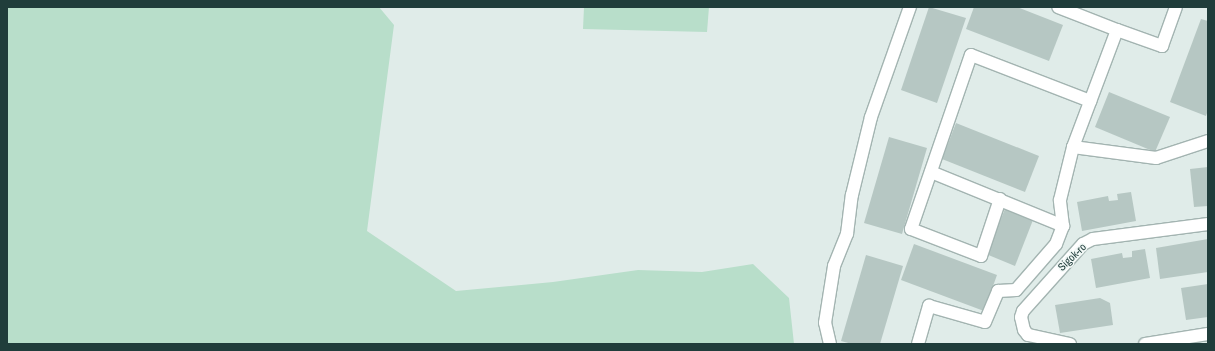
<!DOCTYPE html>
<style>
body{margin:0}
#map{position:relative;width:1215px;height:351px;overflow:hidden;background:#e0ece9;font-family:"Archivo Narrow",sans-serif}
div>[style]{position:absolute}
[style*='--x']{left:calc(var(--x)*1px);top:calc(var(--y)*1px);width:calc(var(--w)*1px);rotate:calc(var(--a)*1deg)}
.green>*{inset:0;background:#b8deca}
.building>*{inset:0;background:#b6c7c3}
.roads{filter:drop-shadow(1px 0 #a3b4b1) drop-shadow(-1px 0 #a3b4b1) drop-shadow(0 1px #a3b4b1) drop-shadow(0 -1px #a3b4b1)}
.minor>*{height:12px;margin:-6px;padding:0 6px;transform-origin:6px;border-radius:6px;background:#fff}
span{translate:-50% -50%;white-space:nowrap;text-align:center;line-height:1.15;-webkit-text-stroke:3px #f1f8f6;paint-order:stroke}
.street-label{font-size:11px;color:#203d3b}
.frame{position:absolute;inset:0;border:8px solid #203d3b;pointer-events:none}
</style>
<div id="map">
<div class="green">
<i style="clip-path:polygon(7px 7px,379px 7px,394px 25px,367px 231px,456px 291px,553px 282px,638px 270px,702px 272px,753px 264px,789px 298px,794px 344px,7px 344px)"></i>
<i style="clip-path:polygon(584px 7px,709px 7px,707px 32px,583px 29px)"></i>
</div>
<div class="building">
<i style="clip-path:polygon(929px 7px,966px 18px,937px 103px,901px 90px)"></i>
<i style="clip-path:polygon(974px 7px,1017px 7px,1063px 25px,1049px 61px,966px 29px)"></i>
<i style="clip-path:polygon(1201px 19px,1208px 21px,1208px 110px,1206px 116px,1170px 102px)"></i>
<i style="clip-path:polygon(1109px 92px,1170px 117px,1155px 152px,1095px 127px)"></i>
<i style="clip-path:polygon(956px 123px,1039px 156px,1025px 192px,942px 159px)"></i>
<i style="clip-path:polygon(889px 137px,927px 148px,902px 234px,864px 223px)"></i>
<i style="clip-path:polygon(1208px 167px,1208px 206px,1194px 207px,1190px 169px)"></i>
<i style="clip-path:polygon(1131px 192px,1136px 221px,1082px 231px,1077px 202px,1108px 196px,1109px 201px,1118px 200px,1117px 194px)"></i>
<i style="clip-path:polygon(1005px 209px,1033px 220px,1015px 266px,986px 254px)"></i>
<i style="clip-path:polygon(1208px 239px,1208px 272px,1160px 279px,1156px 248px)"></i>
<i style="clip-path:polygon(914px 244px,997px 275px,984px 311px,901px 280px)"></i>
<i style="clip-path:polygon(1145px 249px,1150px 278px,1096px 288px,1091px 259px,1122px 253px,1123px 258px,1132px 257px,1132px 251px)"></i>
<i style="clip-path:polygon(866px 255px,903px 266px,880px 344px,852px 344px,841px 341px)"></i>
<i style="clip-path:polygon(1208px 284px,1208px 317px,1186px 320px,1181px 288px)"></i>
<i style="clip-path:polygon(1100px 298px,1110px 303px,1113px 325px,1060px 333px,1055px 305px)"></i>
</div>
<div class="roads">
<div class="minor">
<i style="--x:1117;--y:30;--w:48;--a:19.6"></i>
<i style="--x:1162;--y:46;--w:41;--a:-70.3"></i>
<i style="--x:1073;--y:147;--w:84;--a:7.5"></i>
<i style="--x:1156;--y:158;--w:55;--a:-18.1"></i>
<i style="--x:931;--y:172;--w:143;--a:22.2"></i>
<i style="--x:1000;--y:199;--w:60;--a:108.4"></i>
<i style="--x:981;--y:256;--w:75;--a:-158.9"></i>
<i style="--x:911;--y:229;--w:184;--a:-71"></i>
<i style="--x:971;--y:55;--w:128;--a:21.1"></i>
<i style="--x:830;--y:344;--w:22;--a:-103"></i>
<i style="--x:825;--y:323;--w:58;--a:-81"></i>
<i style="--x:834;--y:266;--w:35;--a:-68"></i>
<i style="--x:847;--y:234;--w:39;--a:-83"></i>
<i style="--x:852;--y:195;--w:80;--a:-76.3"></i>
<i style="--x:871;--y:117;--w:117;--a:-70.5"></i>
<i style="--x:918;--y:344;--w:40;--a:-74"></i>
<i style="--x:929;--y:306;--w:58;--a:15.9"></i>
<i style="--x:985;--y:322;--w:34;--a:-67"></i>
<i style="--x:998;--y:291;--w:18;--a:-3"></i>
<i style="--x:1016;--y:290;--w:61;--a:-49"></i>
<i style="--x:1056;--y:244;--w:19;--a:-69"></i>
<i style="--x:1063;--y:226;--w:26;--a:-97"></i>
<i style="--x:1060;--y:200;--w:55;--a:-76.2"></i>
<i style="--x:1073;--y:147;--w:125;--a:-69.4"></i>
<i style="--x:1117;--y:30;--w:63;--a:-158.7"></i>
<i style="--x:1070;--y:344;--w:43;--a:-167.9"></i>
<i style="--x:1028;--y:335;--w:6;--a:-129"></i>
<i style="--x:1024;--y:330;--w:13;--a:-103"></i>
<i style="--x:1021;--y:317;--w:6;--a:-72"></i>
<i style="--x:1023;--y:311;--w:90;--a:-48.2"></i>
<i style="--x:1083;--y:244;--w:11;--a:-27"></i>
<i style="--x:1093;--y:239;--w:116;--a:-7.4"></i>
<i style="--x:1145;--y:344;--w:64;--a:-9"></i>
</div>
</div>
<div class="street-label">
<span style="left:1072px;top:257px;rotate:-44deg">Sigok-ro</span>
</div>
<div class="frame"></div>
</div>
